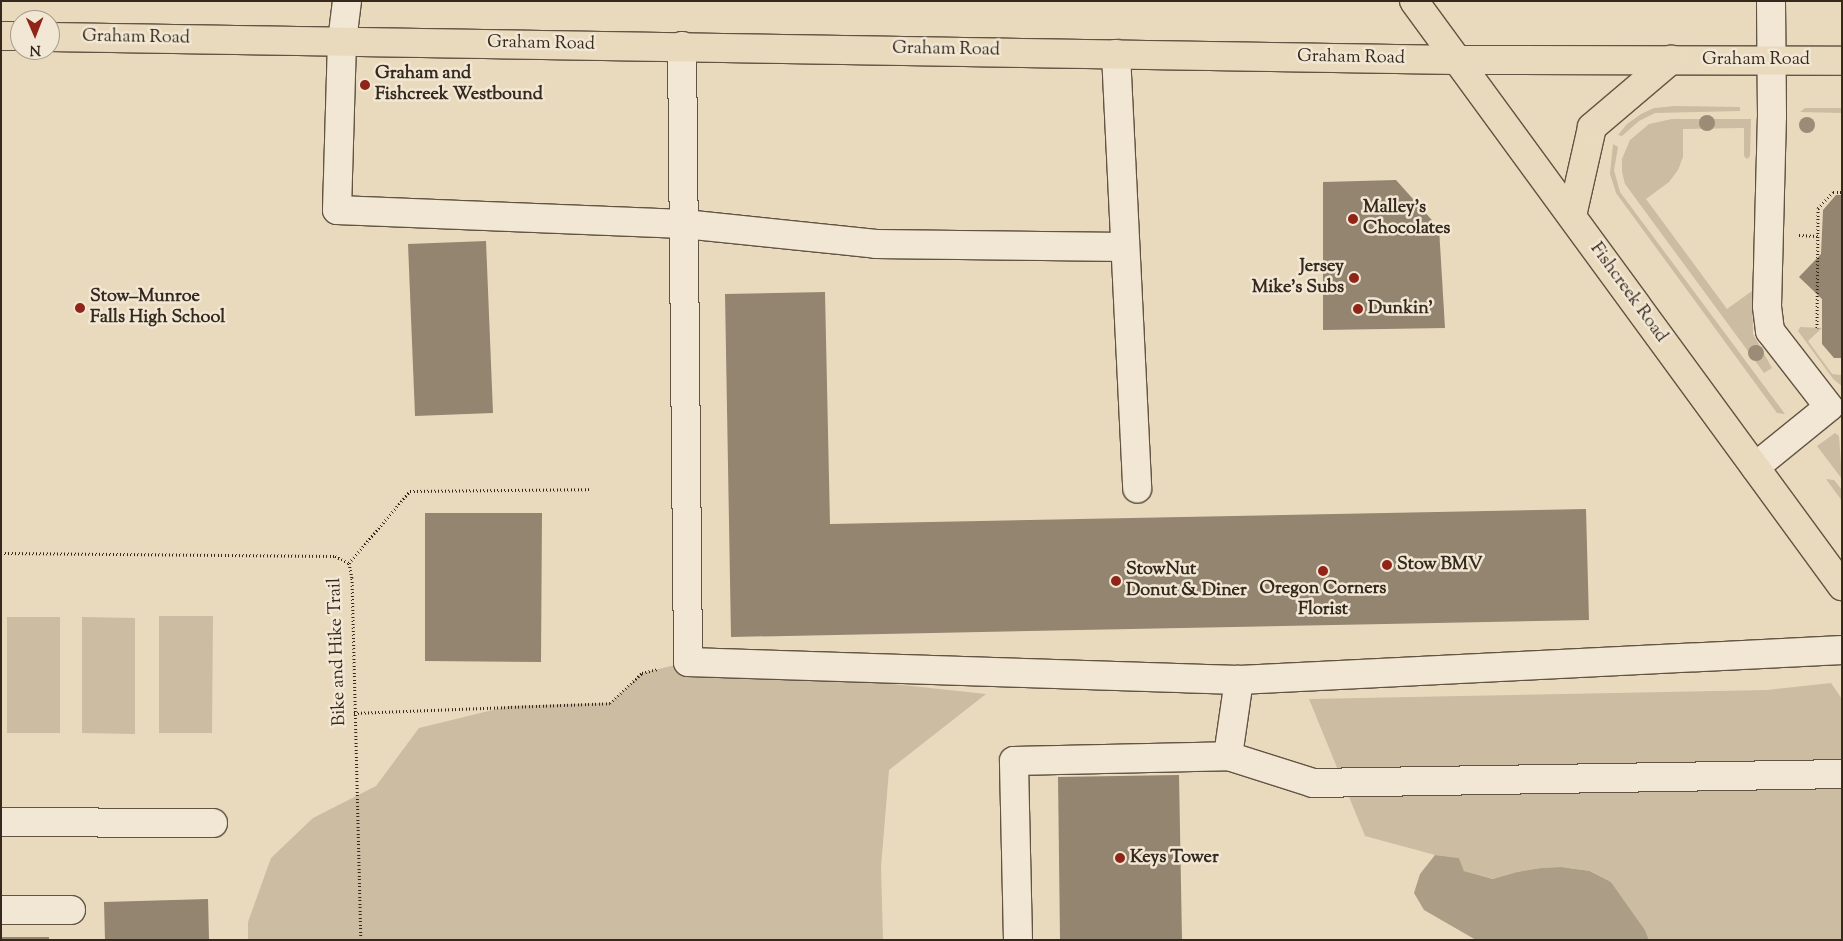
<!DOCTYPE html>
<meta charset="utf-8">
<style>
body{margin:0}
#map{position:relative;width:1843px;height:941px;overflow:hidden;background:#eadabd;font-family:"Sorts Mill Goudy",serif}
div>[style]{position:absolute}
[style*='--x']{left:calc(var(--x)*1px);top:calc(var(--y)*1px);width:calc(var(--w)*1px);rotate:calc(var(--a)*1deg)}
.green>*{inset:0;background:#cbbca2}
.water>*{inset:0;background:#ac9d86}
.building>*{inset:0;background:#938570}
.path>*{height:3px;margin-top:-1.5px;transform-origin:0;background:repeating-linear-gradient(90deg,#35281c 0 1px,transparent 0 3.5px)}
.roads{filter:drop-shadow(1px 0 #625444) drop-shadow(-1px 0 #625444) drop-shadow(0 1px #625444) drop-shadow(0 -1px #625444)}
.minor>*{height:28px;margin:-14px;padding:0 14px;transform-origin:14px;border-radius:14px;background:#f1e7d4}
.major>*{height:28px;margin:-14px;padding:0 14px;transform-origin:14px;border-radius:14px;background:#eadabd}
.trees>*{width:16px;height:16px;margin:-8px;border-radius:50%;background:#9b8c77}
.dots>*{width:14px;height:14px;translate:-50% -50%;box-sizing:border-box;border:2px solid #f1e7d4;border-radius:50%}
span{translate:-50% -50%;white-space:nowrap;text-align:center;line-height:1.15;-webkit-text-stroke:5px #f1e7d4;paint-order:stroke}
.street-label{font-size:18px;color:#35281c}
.poi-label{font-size:18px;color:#35281c;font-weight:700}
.left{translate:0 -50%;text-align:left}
.right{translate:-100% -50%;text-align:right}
.frame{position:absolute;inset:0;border:2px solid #35281c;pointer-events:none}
.north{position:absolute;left:10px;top:10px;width:50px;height:50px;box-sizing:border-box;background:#f1e7d4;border:1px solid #a69b8a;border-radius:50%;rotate:179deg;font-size:14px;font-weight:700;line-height:20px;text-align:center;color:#35281c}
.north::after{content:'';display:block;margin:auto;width:18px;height:22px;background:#8f2418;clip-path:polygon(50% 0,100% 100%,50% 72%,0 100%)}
</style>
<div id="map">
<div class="green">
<i style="clip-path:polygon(1675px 106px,1740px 107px,1740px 111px,1655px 113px,1639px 121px,1622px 136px,1618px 135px,1627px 124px,1641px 114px,1654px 108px)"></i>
<i style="clip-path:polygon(1805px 108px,1842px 108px,1842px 113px,1800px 112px)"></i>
<i style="clip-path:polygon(1672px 119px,1751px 119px,1750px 156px,1747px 159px,1744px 156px,1744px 128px,1683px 129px,1683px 157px,1678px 170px,1669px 182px,1646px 199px,1727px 309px,1752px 291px,1753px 334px,1772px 368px,1764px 373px,1625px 184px,1622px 172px,1622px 159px,1630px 140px,1649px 124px)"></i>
<i style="clip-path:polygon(1613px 144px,1618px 147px,1614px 170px,1620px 192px,1785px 414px,1777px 413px,1616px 193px,1610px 174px)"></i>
<i style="clip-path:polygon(1800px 327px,1822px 328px,1808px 341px,1832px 374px,1842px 375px,1842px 386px,1834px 380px,1798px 331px)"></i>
<i style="clip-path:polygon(1835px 433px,1839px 436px,1842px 479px,1817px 446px)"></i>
<i style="clip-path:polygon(1826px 479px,1834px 480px,1842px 490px,1842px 501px)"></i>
<i style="clip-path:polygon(159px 616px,213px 616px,212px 733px,159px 733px)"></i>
<i style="clip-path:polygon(7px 617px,60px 617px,60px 733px,7px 733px)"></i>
<i style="clip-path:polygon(82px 617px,135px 618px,135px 734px,82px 733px)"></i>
<i style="clip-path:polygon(688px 662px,986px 694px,889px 770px,881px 867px,883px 940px,248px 940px,248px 922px,271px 858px,313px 818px,376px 786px,419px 728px,509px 706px,610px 703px,642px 673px)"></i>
<i style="clip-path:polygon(1831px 683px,1842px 699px,1842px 940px,1649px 940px,1645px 930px,1611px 882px,1591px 871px,1561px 867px,1541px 868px,1517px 872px,1494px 879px,1464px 871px,1459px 858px,1435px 855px,1365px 836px,1309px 699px,1767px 690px)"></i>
</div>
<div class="water">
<i style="clip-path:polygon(1435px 855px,1459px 858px,1464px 871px,1493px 879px,1517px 872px,1541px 868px,1561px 867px,1590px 871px,1611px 882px,1645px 930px,1649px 940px,1476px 940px,1424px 910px,1414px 893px,1420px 874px)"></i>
</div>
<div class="building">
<i style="clip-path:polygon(1396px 180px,1439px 228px,1445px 328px,1323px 330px,1323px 182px)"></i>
<i style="clip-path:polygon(1836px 195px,1842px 195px,1842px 358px,1834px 358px,1822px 344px,1822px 299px,1799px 277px,1821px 254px,1823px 210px)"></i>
<i style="clip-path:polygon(486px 241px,493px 413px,415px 416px,408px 244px)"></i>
<i style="clip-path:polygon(825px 292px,830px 524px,1586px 509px,1589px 620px,731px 637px,725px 294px)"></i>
<i style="clip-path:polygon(425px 513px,542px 513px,541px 662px,425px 661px)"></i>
<i style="clip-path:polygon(1179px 775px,1182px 940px,1060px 940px,1058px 777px)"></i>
<i style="clip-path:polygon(208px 899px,209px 939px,105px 940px,104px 902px)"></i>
<i style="clip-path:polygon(1px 937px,49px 937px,49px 940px,1px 940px)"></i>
</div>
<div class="path">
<i style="--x:1799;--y:235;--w:19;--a:3"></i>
<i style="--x:1817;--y:328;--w:120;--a:-89.5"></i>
<i style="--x:1818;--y:208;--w:22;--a:-47"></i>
<i style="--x:1833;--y:192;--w:9;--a:0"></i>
<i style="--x:1;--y:553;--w:334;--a:0.5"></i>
<i style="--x:335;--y:556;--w:16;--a:27"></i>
<i style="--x:349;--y:563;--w:15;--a:79"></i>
<i style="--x:352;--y:578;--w:362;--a:88.6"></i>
<i style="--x:349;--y:563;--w:94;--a:-49.7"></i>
<i style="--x:410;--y:491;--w:179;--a:-0.6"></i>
<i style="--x:354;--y:713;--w:256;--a:-2.2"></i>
<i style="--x:610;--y:703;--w:44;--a:-43.2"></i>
<i style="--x:642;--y:673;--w:16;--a:-14"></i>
</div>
<div class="roads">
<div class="minor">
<i style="--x:347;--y:1;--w:40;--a:97.1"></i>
<i style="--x:342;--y:41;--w:169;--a:91.7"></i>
<i style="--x:337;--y:210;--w:347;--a:2.3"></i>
<i style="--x:684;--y:224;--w:193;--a:5.9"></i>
<i style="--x:876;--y:244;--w:249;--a:0.7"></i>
<i style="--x:682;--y:46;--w:616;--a:89.44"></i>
<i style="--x:688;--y:662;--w:551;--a:1.87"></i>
<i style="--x:1239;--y:680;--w:604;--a:-2.85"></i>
<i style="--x:1116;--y:54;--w:435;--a:87.2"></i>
<i style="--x:1755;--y:467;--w:95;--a:-39"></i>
<i style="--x:1829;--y:407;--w:96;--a:-127.8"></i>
<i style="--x:1770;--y:331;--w:25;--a:-97"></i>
<i style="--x:1767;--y:306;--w:190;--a:-88.5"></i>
<i style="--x:1772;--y:116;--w:115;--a:-90.5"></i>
<i style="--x:1228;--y:756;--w:77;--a:-81.8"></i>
<i style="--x:1;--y:822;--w:212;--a:0.3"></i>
<i style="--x:1;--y:910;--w:70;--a:0"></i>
<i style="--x:1018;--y:940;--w:179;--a:-91.3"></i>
<i style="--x:1014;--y:761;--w:214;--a:-1.3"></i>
<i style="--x:1228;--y:756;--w:89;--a:17.6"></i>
<i style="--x:1313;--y:783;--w:529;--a:-0.97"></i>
</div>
<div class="major">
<i style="--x:1414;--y:1;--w:725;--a:53.81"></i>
<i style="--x:1;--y:36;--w:19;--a:0"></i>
<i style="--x:50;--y:37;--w:1408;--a:0.94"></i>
<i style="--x:1458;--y:60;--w:384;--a:0.1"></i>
<i style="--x:1572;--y:216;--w:91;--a:-77.3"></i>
<i style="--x:1592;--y:127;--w:104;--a:-40.3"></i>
</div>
</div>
<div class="trees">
<i style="left:1707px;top:123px"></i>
<i style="left:1807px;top:125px"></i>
<i style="left:1756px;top:353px"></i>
</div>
<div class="dots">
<i style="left:365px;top:85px;background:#8f2418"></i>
<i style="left:1353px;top:219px;background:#8f2418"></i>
<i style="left:1354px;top:278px;background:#8f2418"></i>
<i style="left:80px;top:308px;background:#8f2418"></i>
<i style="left:1358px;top:309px;background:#8f2418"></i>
<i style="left:1387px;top:565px;background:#8f2418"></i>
<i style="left:1323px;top:571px;background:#8f2418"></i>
<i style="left:1116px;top:581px;background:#8f2418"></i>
<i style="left:1120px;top:858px;background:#8f2418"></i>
</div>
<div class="street-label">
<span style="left:136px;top:38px;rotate:1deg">Graham Road</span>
<span style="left:541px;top:44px;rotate:1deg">Graham Road</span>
<span style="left:946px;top:50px;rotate:1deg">Graham Road</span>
<span style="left:1351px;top:58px;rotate:1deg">Graham Road</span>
<span style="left:1756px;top:60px">Graham Road</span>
<span style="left:1628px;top:293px;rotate:54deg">Fishcreek Road</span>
<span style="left:338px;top:652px;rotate:-92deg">Bike and Hike Trail</span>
</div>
<div class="poi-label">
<span class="left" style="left:375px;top:85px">Graham and<br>Fishcreek Westbound</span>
<span class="left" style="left:1363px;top:219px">Malley's<br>Chocolates</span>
<span class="right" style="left:1344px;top:278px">Jersey<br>Mike's Subs</span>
<span class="left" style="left:90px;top:308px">Stow–Munroe<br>Falls High School</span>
<span class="left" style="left:1368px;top:309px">Dunkin'</span>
<span class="left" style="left:1397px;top:565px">Stow BMV</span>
<span class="left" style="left:1126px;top:581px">StowNut<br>Donut &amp; Diner</span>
<span style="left:1323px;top:600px">Oregon Corners<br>Florist</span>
<span class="left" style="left:1130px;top:858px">Keys Tower</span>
</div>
<div class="frame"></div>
<div class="north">N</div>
</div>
